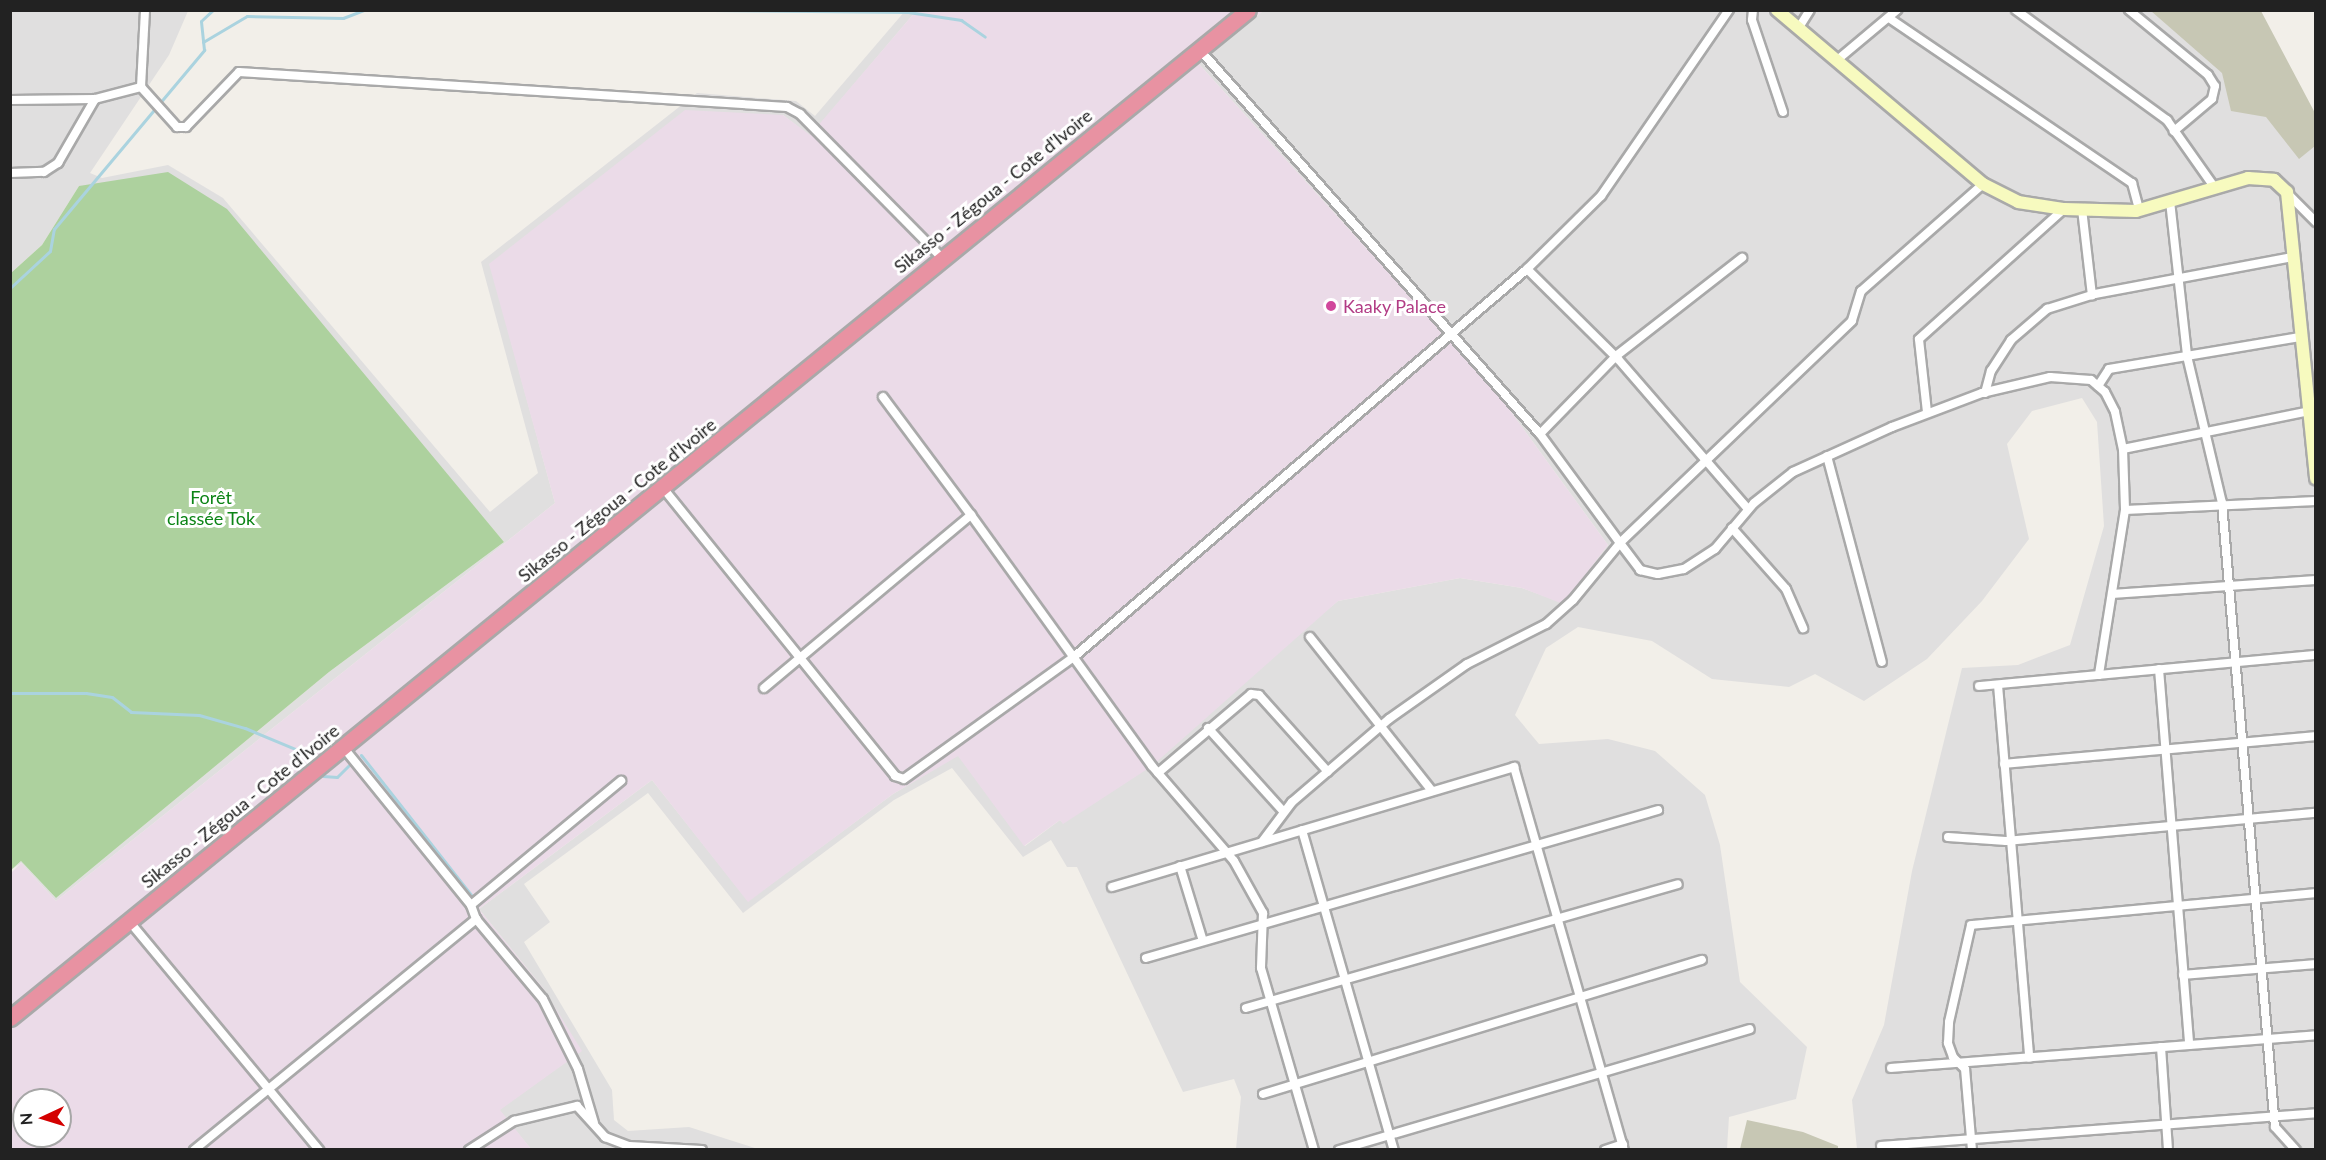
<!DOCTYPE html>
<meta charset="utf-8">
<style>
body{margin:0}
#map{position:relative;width:2326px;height:1160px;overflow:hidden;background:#f2efe9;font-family:Lato,sans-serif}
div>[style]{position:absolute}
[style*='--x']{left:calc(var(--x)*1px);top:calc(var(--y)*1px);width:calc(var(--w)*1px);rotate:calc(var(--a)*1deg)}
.residential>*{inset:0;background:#e0dfdf}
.industrial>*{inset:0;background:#ebdbe8}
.construction>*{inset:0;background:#c7c7b4}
.forest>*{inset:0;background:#add19e}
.stream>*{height:3px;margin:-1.5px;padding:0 1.5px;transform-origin:1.5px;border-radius:1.5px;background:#aad3df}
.roads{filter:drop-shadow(2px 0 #a9a9a9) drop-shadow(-2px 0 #a9a9a9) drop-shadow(0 2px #a9a9a9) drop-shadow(0 -2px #a9a9a9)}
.street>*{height:8px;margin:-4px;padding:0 4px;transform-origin:4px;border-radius:4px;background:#fff}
.secondary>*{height:12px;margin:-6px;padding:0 6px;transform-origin:6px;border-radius:6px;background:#f7fabf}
.highway>*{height:15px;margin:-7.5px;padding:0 7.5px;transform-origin:7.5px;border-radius:7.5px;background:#e892a2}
.dots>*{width:16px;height:16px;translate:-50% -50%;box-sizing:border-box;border:3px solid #fff;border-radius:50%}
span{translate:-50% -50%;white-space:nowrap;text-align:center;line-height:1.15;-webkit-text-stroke:6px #fff;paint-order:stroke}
.street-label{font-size:18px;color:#222}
.hotel-label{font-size:18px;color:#b23c85}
.left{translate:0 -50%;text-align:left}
.park-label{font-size:18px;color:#0c8416}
.frame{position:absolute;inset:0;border:12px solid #222;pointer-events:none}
.north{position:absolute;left:12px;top:1088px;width:60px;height:60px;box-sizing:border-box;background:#fff;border:2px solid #a7a7a7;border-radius:50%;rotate:266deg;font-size:16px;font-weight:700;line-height:24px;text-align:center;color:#222}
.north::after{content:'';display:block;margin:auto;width:21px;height:27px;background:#d40000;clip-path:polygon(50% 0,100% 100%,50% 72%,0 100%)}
</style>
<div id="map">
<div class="residential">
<i style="clip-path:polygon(11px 11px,188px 11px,169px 55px,90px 173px,102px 178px,168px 165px,223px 198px,490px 512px,538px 473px,481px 262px,697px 93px,796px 101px,815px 116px,905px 11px,916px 11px,810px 136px,783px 115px,490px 264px,555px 503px,56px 901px,21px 863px,11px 870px,21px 861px,56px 898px,329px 672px,504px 542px,329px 335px,79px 186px,42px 245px,11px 273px)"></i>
<i style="clip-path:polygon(1263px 11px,2178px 11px,2315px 143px,2315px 1149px,1857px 1149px,1852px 1100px,1884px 1025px,1912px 871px,1962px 668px,2018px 665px,2070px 645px,2104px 526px,2097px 422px,2082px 398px,2032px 411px,2007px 444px,2029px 539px,1982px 601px,1927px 659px,1864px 701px,1815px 674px,1789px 687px,1712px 679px,1652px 641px,1578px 627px,1546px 648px,1515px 715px,1539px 744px,1608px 739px,1655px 751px,1705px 795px,1720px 845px,1740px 982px,1807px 1047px,1796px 1099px,1729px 1117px,1727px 1149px,1236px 1149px,1241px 1097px,1234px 1079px,1183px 1092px,1077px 867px,1067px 867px,1051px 840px,1023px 857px,952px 768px,894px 800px,743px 913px,648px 793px,524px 884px,550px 922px,524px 942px,612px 1090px,614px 1120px,628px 1131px,689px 1127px,758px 1149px,531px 1149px,499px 1110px,581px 1051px,543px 988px,479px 909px,652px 780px,748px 901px,893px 794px,958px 755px,1025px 846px,1060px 820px,1063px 823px,1338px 601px,1460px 578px,1522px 588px,1563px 603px,1608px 545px,1495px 390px,1198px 63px)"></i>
</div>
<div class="industrial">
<i style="clip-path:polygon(evenodd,916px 11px,1263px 11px,1198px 63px,1495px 390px,1608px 545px,1563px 604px,1522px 588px,1460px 578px,1338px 601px,1152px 766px,1063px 824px,1060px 820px,1024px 846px,958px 756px,893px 794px,748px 902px,652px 780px,479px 909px,543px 988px,582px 1051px,500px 1110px,531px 1149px,11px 1150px,11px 873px,21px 863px,56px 901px,555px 503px,489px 264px,685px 110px,783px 115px,810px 135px,916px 11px,24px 1100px,60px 1100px,60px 1136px,24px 1136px,24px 1100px)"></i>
</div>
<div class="construction">
<i style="clip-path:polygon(2151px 11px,2261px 11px,2315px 113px,2315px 146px,2299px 159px,2266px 117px,2231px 111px,2222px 73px)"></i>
<i style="clip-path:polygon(1747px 1120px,1803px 1132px,1838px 1146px,1838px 1149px,1740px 1149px)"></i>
</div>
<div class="forest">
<i style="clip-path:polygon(168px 172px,227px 209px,504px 542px,329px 672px,56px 898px,21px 861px,11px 870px,11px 273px,42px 245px,79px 186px)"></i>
</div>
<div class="stream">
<i style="--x:650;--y:10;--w:20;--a:0"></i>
<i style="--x:713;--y:10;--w:195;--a:0.6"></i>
<i style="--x:908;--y:12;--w:54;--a:8.6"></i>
<i style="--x:961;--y:20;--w:29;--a:35"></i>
<i style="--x:203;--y:42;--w:51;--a:-30.6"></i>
<i style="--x:247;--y:16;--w:96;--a:1.2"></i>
<i style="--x:343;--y:18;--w:22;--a:-21"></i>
<i style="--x:10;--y:288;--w:54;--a:-42.8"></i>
<i style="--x:50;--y:251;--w:22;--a:-80"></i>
<i style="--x:54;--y:229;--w:234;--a:-50"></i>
<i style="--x:204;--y:50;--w:29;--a:-96"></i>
<i style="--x:201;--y:21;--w:16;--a:-43"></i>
<i style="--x:10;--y:693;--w:76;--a:0"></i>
<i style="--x:86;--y:693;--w:26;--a:9"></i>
<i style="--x:112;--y:697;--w:24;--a:38"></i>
<i style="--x:131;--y:712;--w:68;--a:2.5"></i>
<i style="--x:199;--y:715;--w:48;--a:15.8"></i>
<i style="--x:245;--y:728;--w:60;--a:22.7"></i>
<i style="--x:300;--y:751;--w:15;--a:48"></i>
<i style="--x:361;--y:755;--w:179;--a:51.8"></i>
<i style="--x:323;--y:776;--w:14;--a:4"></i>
<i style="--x:337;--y:777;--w:16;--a:-45"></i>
</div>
<div class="roads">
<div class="street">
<i style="--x:1753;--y:10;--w:10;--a:96"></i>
<i style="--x:1752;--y:20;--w:97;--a:71.4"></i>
<i style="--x:2016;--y:10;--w:187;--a:36.1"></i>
<i style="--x:2167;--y:120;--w:83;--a:54.8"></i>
<i style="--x:2129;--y:10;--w:102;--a:39.4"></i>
<i style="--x:2208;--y:75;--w:13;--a:58"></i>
<i style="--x:2215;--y:86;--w:13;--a:103"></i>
<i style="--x:2212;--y:99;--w:50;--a:139.9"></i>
<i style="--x:1889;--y:18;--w:294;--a:34.2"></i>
<i style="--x:2132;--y:183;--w:28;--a:75"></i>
<i style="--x:1798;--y:29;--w:22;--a:-58"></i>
<i style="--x:1200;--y:50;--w:513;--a:48.48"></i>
<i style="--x:1540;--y:434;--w:135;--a:53.7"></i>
<i style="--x:1620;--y:543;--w:74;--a:129.5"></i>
<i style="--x:1573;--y:600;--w:36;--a:138"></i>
<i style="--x:1546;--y:624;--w:89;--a:153.1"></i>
<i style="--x:1467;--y:664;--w:95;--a:144.8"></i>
<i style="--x:1389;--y:719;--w:128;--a:139.4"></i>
<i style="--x:1292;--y:802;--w:50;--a:126.9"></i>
<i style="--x:1836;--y:61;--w:80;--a:-39.9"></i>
<i style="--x:141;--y:87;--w:77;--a:-87"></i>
<i style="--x:10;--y:100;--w:85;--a:-0.7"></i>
<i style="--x:95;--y:99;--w:48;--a:-14.6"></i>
<i style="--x:141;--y:87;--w:54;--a:48"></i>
<i style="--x:177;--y:127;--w:9;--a:0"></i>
<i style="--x:186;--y:127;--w:76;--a:-46.1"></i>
<i style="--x:239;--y:72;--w:549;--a:3.65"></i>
<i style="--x:787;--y:107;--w:15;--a:28"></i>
<i style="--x:800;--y:114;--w:202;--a:45.4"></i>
<i style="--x:10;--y:173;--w:34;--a:-2"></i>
<i style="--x:44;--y:172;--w:17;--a:-33"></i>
<i style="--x:58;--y:163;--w:74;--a:-60"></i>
<i style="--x:1983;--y:184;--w:162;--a:138.7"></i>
<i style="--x:1861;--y:291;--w:31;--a:107"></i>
<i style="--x:1852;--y:321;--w:321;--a:136.3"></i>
<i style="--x:1620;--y:543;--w:34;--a:53"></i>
<i style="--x:1640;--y:570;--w:18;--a:13"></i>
<i style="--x:1658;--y:574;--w:26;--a:-11"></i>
<i style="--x:1684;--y:569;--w:37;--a:-33"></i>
<i style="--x:1715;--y:549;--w:60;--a:-49.7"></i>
<i style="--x:1754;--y:503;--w:50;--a:-38.5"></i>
<i style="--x:1793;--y:472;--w:109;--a:-24.4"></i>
<i style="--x:1892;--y:427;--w:96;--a:-20.7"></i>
<i style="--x:1982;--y:393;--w:70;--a:-13.2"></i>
<i style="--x:2050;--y:377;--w:41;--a:4.2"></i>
<i style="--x:2091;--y:380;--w:18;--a:41"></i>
<i style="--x:2105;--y:392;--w:22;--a:63"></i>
<i style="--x:2115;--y:412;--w:38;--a:78"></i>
<i style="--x:2123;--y:449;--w:61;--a:88.1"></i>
<i style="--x:2125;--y:510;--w:167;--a:99"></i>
<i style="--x:2287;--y:193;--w:41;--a:45"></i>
<i style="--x:2170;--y:201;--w:156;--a:83.7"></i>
<i style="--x:2187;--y:356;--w:151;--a:76.6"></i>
<i style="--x:2222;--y:503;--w:626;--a:85.15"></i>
<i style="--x:2275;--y:1127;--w:31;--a:48"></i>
<i style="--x:2082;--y:209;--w:87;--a:83.4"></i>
<i style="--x:1527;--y:269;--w:128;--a:44.7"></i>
<i style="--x:1618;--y:359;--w:198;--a:49.1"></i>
<i style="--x:2098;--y:386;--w:20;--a:-57"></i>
<i style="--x:2109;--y:369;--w:195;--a:-9.5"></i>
<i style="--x:1985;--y:393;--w:23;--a:-75"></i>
<i style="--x:1991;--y:371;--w:37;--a:-57"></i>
<i style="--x:2011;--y:340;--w:48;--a:-40.7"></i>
<i style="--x:2047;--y:309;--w:50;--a:-17.4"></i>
<i style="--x:2095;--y:294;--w:201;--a:-10.6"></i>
<i style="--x:883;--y:397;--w:147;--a:53.3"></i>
<i style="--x:1927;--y:412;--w:73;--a:-96.3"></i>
<i style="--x:1919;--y:339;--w:195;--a:-41.9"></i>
<i style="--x:1540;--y:434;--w:109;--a:-45.7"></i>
<i style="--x:1616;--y:356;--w:160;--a:-37.9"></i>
<i style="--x:2123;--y:449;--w:190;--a:-11.5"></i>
<i style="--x:1827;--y:456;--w:213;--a:75.1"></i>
<i style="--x:663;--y:488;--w:370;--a:51.1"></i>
<i style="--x:895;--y:776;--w:9;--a:18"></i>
<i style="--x:904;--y:779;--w:211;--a:-35.7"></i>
<i style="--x:1075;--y:656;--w:595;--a:-40.57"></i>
<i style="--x:1527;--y:269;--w:104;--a:-44.6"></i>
<i style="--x:1601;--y:196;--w:226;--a:-55.5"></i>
<i style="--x:2125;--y:510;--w:191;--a:-2.7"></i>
<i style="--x:1732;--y:528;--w:81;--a:48.5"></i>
<i style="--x:1786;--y:589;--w:43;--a:66.4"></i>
<i style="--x:2112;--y:594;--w:204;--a:-3.9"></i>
<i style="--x:1310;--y:637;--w:196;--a:51.6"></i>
<i style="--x:2159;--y:669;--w:377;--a:85.4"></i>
<i style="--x:1998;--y:685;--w:374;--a:85.2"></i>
<i style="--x:1979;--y:686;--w:338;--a:-5.3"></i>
<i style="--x:764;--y:688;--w:270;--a:-39.9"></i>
<i style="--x:971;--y:515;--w:309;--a:54.2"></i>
<i style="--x:1152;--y:766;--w:125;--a:49.2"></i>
<i style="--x:1234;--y:861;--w:60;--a:60.9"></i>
<i style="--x:1263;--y:913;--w:55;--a:92.1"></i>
<i style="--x:1261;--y:968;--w:190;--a:73.8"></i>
<i style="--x:1208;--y:728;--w:113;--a:47.9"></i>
<i style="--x:2004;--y:764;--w:313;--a:-5.1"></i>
<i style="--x:1158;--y:773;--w:122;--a:-40.3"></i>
<i style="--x:1251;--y:694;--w:8;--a:7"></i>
<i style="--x:1259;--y:695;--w:103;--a:48.1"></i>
<i style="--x:1302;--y:830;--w:333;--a:74"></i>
<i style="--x:1948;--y:837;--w:58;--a:3.9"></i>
<i style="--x:2006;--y:841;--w:311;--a:-5.2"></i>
<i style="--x:1180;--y:866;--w:78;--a:73"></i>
<i style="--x:1112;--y:887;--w:420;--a:-16.6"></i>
<i style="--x:1514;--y:767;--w:398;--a:74"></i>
<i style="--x:471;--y:905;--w:195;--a:-39.6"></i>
<i style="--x:476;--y:919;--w:104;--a:50.1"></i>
<i style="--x:543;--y:999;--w:78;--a:63.4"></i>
<i style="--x:578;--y:1069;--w:56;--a:73.5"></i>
<i style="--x:129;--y:921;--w:298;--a:50.3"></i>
<i style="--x:1146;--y:958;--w:533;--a:-16.12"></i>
<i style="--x:2183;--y:975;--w:133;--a:-4.7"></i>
<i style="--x:1246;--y:1008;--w:449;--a:-16"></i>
<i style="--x:2161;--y:1047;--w:103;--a:86.1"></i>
<i style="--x:1891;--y:1068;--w:426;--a:-4.4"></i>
<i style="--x:1263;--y:1094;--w:459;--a:-17"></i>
<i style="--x:1881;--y:1146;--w:436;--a:-4.3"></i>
<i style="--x:194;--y:1150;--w:365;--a:-39.3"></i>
<i style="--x:476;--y:919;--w:15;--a:-110"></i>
<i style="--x:471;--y:905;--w:203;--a:-129"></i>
<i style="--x:469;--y:1150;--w:54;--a:-32.8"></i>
<i style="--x:514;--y:1121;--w:65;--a:-13.4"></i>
<i style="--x:577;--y:1106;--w:42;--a:47.9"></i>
<i style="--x:605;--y:1137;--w:26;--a:21"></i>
<i style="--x:629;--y:1146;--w:73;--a:3.1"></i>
<i style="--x:1339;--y:1150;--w:428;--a:-16.4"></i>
<i style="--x:1605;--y:1150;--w:19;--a:-18"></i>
<i style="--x:1972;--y:1150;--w:81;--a:-94.9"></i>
<i style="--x:1965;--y:1069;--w:17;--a:-135"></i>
<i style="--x:1953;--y:1057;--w:15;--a:-110"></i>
<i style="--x:1948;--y:1043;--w:21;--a:-87"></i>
<i style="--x:1949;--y:1022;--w:99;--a:-77.2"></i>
<i style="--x:1971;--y:925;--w:346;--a:-5.3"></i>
</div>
<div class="secondary">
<i style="--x:1777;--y:10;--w:270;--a:40.2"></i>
<i style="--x:1983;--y:184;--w:39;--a:27"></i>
<i style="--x:2018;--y:202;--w:47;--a:8.7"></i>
<i style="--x:2064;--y:209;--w:72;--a:1.6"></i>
<i style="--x:2136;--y:211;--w:117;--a:-16.4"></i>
<i style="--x:2248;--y:178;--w:26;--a:4"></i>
<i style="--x:2274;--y:180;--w:18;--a:43"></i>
<i style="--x:2287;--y:192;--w:288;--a:84.2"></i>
</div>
<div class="highway">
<i style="--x:10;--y:1018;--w:1596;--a:-39.15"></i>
</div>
</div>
<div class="dots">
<i style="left:1331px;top:306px;background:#d1479c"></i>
</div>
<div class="street-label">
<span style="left:993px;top:191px;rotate:-39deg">Sikasso - Zégoua - Cote d'Ivoire</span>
<span style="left:617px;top:500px;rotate:-39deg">Sikasso - Zégoua - Cote d'Ivoire</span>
<span style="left:240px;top:806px;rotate:-39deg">Sikasso - Zégoua - Cote d'Ivoire</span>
</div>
<div class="hotel-label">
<span class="left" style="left:1343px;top:306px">Kaaky Palace</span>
</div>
<div class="park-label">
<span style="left:211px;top:508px">Forêt<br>classée Tok</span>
</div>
<div class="frame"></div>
<div class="north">N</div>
</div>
